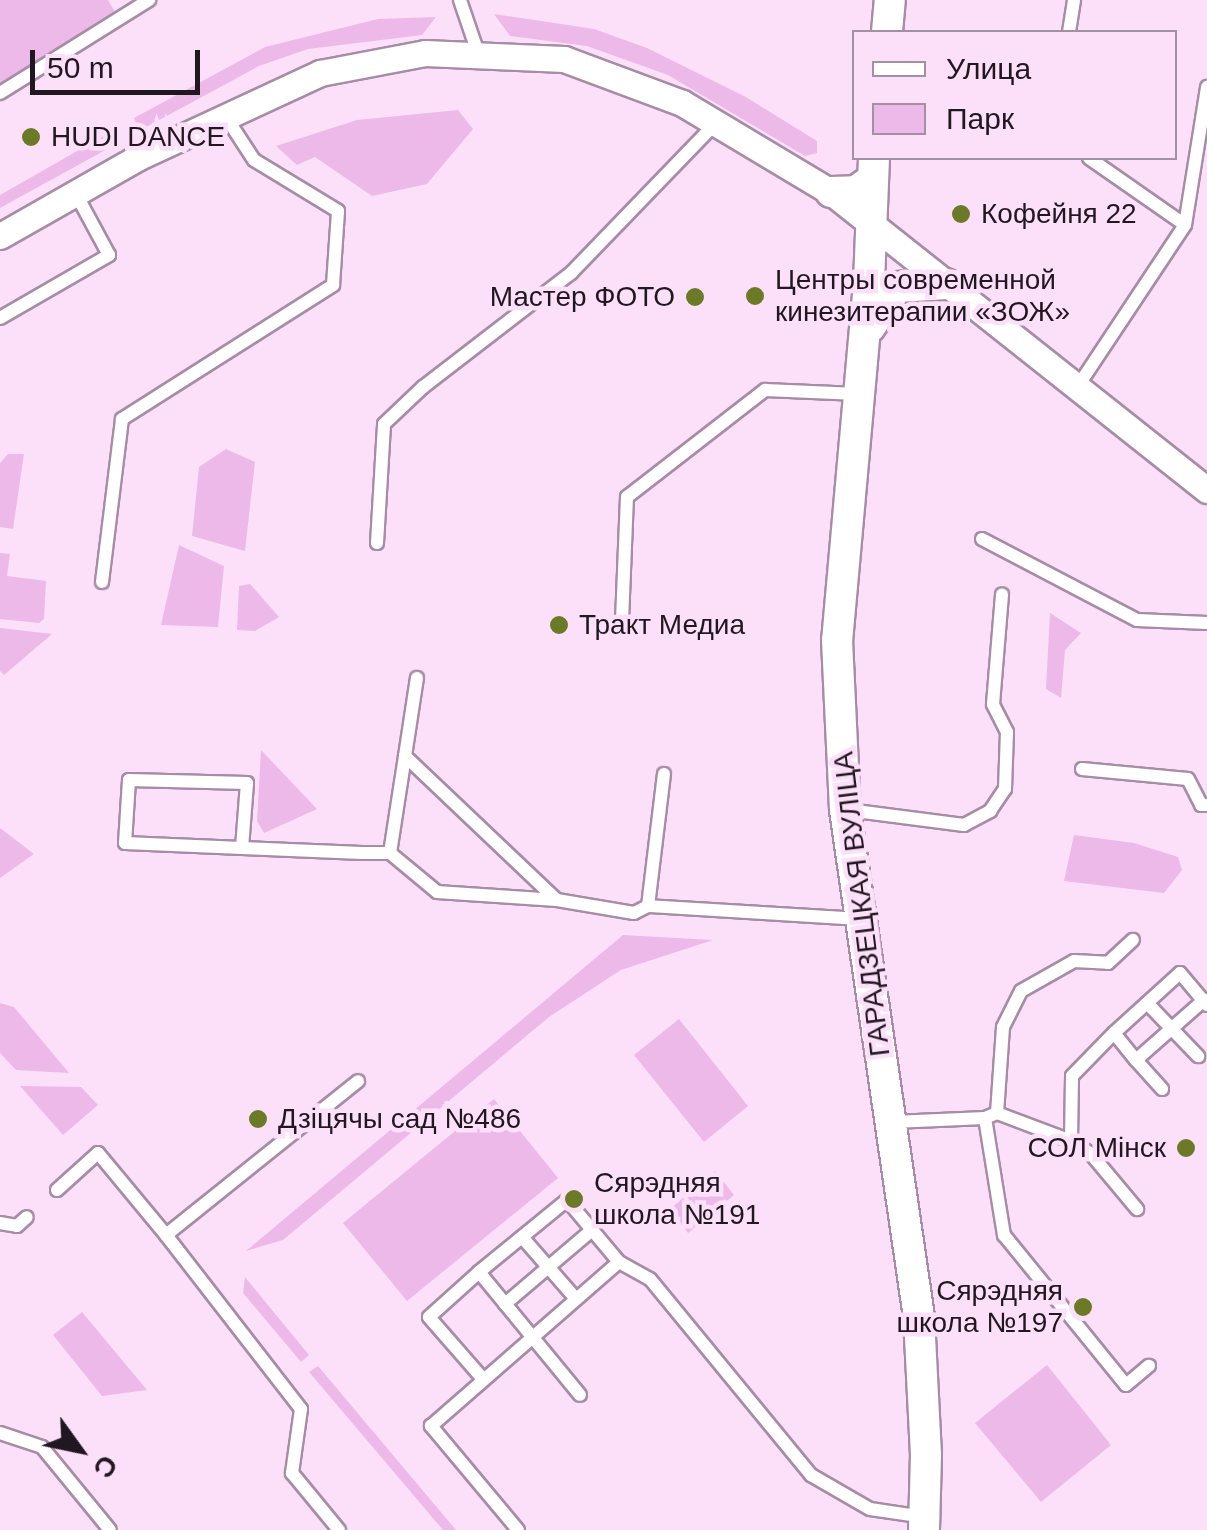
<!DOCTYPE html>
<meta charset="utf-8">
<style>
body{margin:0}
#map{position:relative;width:1207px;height:1530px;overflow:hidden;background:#fce0fa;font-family:Arial,sans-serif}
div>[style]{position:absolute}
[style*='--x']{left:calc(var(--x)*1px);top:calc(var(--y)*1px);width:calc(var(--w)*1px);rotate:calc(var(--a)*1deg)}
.green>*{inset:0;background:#edb9e9}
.roads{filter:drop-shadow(2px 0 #a68da5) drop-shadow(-2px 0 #a68da5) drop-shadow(0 2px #a68da5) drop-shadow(0 -2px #a68da5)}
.service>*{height:12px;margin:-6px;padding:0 6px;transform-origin:6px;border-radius:6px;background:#fff}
.minor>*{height:25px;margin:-12.5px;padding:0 12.5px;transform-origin:12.5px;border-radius:12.5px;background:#fff}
.tertiary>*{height:30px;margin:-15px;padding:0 15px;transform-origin:15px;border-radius:15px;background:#fff}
.dots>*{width:28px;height:28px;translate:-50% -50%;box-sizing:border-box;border:5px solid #fce0fa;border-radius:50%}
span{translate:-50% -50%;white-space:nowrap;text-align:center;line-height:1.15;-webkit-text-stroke:9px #fce0fa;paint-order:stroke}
.poi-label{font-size:28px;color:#211720}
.left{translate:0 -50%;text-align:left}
.right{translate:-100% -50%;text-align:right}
.street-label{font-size:28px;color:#211720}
.legend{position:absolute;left:852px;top:30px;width:325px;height:130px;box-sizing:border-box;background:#fce0fa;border:2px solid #a490a3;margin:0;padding:12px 18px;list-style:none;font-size:30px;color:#211720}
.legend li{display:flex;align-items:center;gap:20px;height:50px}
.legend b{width:50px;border:2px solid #a490a3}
.north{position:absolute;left:30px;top:1400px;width:100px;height:100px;-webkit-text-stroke:8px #fce0fa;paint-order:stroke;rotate:123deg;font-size:28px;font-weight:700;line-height:40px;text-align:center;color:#211720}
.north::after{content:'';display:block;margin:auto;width:35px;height:45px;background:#211720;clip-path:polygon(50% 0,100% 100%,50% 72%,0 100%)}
.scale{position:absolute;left:30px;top:50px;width:170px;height:45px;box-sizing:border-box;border:5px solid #211720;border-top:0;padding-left:12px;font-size:30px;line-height:35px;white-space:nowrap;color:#211720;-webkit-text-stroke:8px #fce0fa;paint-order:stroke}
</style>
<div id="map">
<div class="green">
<i style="clip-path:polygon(0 0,108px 0,115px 12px,0 85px)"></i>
<i style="clip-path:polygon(494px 14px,594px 29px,647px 48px,744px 96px,817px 141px,817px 153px,805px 156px,668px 75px,587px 46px,510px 36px)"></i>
<i style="clip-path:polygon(436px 17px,422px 35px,308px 49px,259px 66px,139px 131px,134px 118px,265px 47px,378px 19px)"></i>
<i style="clip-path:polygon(458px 110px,473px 129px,427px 184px,372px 196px,315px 157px,297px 165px,276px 146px,357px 120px)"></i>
<i style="clip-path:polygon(114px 130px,120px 142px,0 208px,0 195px)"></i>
<i style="clip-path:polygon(226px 449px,255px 462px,245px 551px,192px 536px,199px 467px)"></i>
<i style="clip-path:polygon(8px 454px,24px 454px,13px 529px,0 527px,0 463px)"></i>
<i style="clip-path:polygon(179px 545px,224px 566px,218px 627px,161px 625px)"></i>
<i style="clip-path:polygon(0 553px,10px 554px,7px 576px,46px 581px,44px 619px,39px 623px,0 619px)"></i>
<i style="clip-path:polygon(250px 584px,279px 617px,255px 631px,237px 630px,239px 586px)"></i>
<i style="clip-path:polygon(1050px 613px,1081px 633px,1065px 650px,1061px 698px,1046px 689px)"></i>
<i style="clip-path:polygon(0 628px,52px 634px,4px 675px,0 671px)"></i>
<i style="clip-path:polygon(261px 750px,317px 809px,264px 833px,257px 821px)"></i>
<i style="clip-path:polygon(0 828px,34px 854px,0 878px)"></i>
<i style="clip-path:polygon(1074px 835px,1134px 843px,1178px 857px,1182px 870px,1164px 893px,1064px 881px)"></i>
<i style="clip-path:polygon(623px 935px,713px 940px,621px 970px,549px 1017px,283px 1240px,246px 1251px)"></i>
<i style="clip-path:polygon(0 1003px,14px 1007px,69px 1073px,16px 1070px,0 1053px)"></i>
<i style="clip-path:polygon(679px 1019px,748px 1106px,704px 1142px,634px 1055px)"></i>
<i style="clip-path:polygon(20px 1086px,81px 1087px,98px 1105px,63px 1135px)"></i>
<i style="clip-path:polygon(494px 1099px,558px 1178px,407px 1301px,343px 1223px)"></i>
<i style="clip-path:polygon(715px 1171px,734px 1195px,688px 1233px,670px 1209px)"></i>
<i style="clip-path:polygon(245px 1277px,309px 1355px,301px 1362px,243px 1293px)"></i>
<i style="clip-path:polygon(82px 1312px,147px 1390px,102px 1396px,53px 1335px)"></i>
<i style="clip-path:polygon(1047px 1365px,1111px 1445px,1041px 1502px,975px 1423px)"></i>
<i style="clip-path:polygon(318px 1366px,456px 1530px,443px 1530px,309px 1372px)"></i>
</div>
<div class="roads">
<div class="service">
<i style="--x:460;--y:0;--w:56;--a:71.2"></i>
<i style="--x:1069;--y:32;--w:32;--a:-81"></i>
<i style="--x:0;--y:93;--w:176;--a:-32"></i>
<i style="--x:1089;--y:158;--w:117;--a:34.9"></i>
<i style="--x:0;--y:318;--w:126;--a:-30"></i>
<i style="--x:109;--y:255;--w:69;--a:-118.4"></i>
<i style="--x:1076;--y:389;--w:197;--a:-56.4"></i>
<i style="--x:1185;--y:225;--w:140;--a:-80.9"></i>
<i style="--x:982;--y:539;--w:175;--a:27.6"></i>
<i style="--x:1137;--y:620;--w:70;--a:2.5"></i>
<i style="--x:377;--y:543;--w:119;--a:-86.6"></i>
<i style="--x:384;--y:424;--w:54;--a:-43.5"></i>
<i style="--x:423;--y:387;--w:187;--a:-37.6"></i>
<i style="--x:571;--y:273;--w:209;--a:-46"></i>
<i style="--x:102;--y:582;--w:164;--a:-83"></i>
<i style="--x:122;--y:419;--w:250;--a:-32.4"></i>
<i style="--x:333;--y:285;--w:74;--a:-86.1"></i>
<i style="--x:338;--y:211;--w:98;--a:-148.7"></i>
<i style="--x:254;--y:160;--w:51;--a:-123.1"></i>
<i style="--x:622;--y:621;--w:124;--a:-87.7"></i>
<i style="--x:627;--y:497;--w:175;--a:-37.8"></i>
<i style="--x:765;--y:390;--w:93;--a:2.5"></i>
<i style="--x:405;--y:756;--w:79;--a:-81.3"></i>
<i style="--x:1082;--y:769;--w:106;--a:5.4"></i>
<i style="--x:1188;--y:779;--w:29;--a:63"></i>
<i style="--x:1201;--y:805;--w:6;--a:0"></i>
<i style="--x:848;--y:810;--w:117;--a:7.4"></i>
<i style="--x:964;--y:825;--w:30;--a:-28"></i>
<i style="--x:990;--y:811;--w:27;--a:-56"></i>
<i style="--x:1005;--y:789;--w:57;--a:-88"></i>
<i style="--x:1007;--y:732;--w:31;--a:-117"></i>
<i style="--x:993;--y:704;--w:110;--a:-85.3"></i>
<i style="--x:242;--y:848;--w:65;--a:-85.6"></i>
<i style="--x:247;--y:783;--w:118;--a:-178.5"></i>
<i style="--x:129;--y:780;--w:63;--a:93.6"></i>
<i style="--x:125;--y:843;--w:117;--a:2.4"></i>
<i style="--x:242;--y:848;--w:120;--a:2.4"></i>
<i style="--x:362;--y:853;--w:28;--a:0"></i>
<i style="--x:390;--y:853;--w:61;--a:39.7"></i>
<i style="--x:437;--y:892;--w:120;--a:3.8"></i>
<i style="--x:557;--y:900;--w:78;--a:9.6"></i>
<i style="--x:634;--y:913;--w:16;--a:-27"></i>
<i style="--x:648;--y:906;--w:211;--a:3.5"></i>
<i style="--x:390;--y:853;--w:98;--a:-81.2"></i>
<i style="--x:405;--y:756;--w:209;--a:43.5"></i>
<i style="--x:648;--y:906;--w:133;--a:-83.1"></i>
<i style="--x:1147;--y:1003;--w:74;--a:46.1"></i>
<i style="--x:1114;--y:1033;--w:35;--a:51"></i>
<i style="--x:1136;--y:1060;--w:91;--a:-41.4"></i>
<i style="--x:1136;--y:1060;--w:39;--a:48"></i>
<i style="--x:997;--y:1113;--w:79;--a:20.7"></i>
<i style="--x:1071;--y:1141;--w:24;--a:33"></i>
<i style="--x:1091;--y:1154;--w:72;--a:50.1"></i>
<i style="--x:985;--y:1118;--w:13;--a:-23"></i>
<i style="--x:997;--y:1113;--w:86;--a:-86"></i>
<i style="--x:1003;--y:1027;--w:40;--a:-63.4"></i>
<i style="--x:1021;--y:991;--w:61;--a:-29.5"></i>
<i style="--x:1074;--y:961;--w:34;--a:3"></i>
<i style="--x:1108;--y:963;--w:34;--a:-43"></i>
<i style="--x:893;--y:1122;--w:92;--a:-2.5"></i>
<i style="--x:985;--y:1118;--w:119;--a:80.8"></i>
<i style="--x:1004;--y:1235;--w:193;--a:50.9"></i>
<i style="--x:1126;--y:1385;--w:30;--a:-40"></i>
<i style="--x:1071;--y:1141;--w:65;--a:-89.1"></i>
<i style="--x:1072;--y:1076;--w:60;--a:-45.7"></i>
<i style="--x:1114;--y:1033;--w:89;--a:-42.3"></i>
<i style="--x:1180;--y:973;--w:42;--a:49.8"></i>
<i style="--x:57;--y:1190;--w:55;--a:-42.1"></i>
<i style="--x:98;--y:1153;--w:107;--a:50.3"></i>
<i style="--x:166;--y:1235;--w:220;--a:52.2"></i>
<i style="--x:301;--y:1409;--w:65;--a:98"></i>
<i style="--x:292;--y:1473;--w:74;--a:50.5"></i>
<i style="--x:0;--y:1223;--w:17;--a:10"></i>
<i style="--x:17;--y:1226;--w:13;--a:-42"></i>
<i style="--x:166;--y:1235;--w:246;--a:-38.7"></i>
<i style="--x:522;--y:1237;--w:82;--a:48.9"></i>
<i style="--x:479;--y:1272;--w:159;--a:50.6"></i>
<i style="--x:505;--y:1304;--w:114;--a:-40.4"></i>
<i style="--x:483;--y:1379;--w:82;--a:-131.1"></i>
<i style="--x:429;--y:1317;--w:67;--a:-42"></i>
<i style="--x:479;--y:1272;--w:114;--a:-39.3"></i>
<i style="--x:567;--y:1200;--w:81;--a:50"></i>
<i style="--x:0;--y:1433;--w:44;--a:18.4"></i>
<i style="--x:42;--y:1447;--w:107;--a:50.7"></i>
<i style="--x:518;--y:1530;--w:136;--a:-129.9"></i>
<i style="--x:431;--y:1426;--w:249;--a:-41.1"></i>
<i style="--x:619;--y:1262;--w:35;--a:29"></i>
<i style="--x:650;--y:1279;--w:254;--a:50.6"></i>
<i style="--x:811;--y:1475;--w:68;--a:30"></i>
<i style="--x:870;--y:1509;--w:56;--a:8.3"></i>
</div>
<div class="minor">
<i style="--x:0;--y:236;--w:160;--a:-29.6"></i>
<i style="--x:139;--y:157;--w:200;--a:-24.9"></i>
<i style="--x:320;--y:73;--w:107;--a:-10.8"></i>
<i style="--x:425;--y:53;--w:139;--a:2.5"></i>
<i style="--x:564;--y:59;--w:126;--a:20.4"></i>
<i style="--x:682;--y:103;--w:174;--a:30.9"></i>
<i style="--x:831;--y:192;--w:480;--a:38.4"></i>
</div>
<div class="tertiary">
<i style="--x:887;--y:32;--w:32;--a:-85"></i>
<i style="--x:874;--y:158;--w:125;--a:92.3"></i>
<i style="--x:869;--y:283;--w:358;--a:95.1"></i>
<i style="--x:837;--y:640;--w:170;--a:87.3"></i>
<i style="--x:845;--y:810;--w:512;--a:81.7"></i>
<i style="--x:919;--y:1317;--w:137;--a:87.1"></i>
<i style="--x:926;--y:1454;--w:76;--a:91.5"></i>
<i style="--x:831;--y:192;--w:25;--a:-2"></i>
<i style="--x:856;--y:191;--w:19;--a:-35"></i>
<i style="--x:870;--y:327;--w:48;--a:-56"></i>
<i style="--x:897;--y:287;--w:49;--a:-3.5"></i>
</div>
</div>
<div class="dots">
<i style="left:31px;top:137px;background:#6c7a27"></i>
<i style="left:961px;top:214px;background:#6c7a27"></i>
<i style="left:755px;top:296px;background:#6c7a27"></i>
<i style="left:695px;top:297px;background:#6c7a27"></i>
<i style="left:559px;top:625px;background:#6c7a27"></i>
<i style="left:258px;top:1119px;background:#6c7a27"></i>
<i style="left:1186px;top:1148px;background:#6c7a27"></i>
<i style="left:574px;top:1199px;background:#6c7a27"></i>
<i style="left:1083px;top:1307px;background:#6c7a27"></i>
</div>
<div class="poi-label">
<span class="left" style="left:51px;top:137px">HUDI DANCE</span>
<span class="left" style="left:981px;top:214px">Кофейня 22</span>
<span class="left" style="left:775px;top:296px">Центры современной<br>кинезитерапии «ЗОЖ»</span>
<span class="right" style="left:675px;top:297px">Мастер ФОТО</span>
<span class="left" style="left:579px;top:625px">Тракт Медиа</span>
<span class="left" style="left:278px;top:1119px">Дзіцячы сад №486</span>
<span class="right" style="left:1166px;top:1148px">СОЛ Мінск</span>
<span class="left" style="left:594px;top:1199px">Сярэдняя<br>школа №191</span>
<span class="right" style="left:1063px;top:1307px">Сярэдняя<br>школа №197</span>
</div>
<div class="street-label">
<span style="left:862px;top:904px;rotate:-97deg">ГАРАДЗЕЦКАЯ ВУЛІЦА</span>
</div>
<ul class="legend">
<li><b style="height:12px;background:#fff"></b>Улица</li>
<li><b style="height:28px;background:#edb9e9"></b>Парк</li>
</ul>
<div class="north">С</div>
<div class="scale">50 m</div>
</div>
